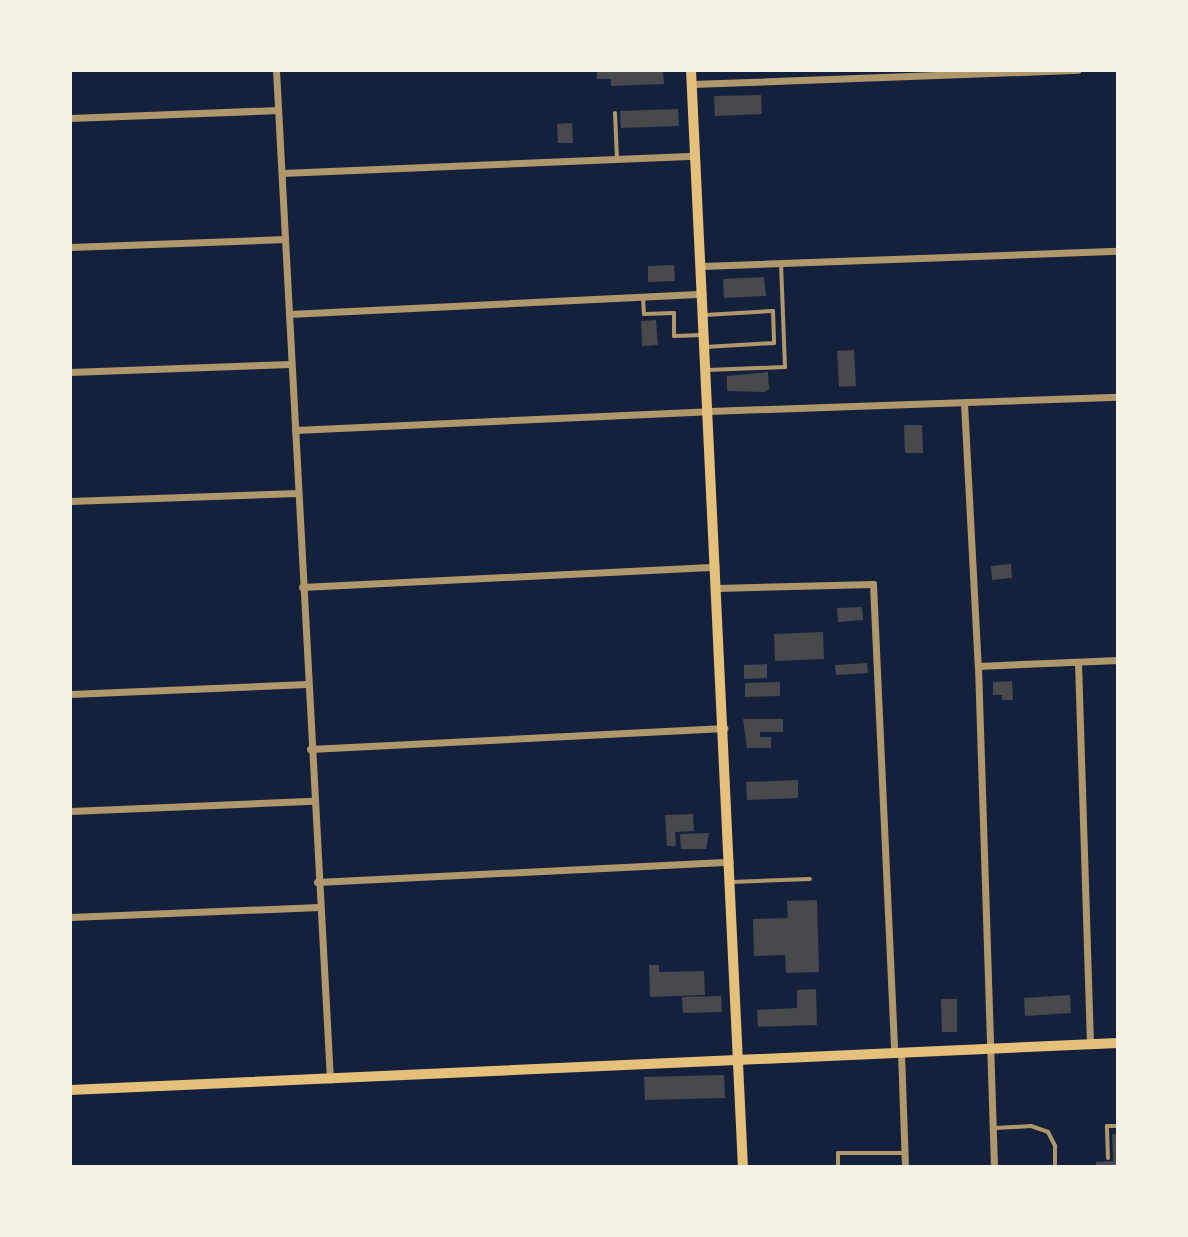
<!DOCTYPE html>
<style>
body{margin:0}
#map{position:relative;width:1188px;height:1237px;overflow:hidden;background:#14213d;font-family:"Sofia Sans Condensed",sans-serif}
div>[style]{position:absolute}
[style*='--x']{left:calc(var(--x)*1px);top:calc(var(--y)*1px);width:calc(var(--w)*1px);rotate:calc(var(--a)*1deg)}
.building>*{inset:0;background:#48494c}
.service>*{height:4px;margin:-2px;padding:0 2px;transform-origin:2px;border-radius:2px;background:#b1986c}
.minor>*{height:7px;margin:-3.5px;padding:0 3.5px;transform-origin:3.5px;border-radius:3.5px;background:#b1986c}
.secondary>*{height:10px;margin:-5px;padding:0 5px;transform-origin:5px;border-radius:5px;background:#e5c07b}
span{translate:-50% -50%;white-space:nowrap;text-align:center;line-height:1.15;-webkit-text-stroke:8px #f6f1e7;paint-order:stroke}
.frame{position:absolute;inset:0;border:72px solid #f6f1e7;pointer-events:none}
</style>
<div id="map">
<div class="building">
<i style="clip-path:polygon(597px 70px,663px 70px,664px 84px,611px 86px,611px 79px,597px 79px)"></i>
<i style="clip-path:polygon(761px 95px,762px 114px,715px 116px,714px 96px)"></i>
<i style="clip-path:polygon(678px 109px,679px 126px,621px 128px,620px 111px)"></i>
<i style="clip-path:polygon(572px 123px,573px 143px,558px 143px,557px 124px)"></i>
<i style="clip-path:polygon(674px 265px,675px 281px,648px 282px,648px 266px)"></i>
<i style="clip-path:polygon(764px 277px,766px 296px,724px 298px,723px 279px)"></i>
<i style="clip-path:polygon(656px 320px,658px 345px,642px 346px,641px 321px)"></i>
<i style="clip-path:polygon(854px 350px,856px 386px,839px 387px,837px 351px)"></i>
<i style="clip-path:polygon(768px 372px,769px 389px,765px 392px,727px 391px,727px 376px)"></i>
<i style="clip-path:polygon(904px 425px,922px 425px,923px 453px,905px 453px)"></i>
<i style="clip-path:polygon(1011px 564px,1012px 578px,992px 580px,991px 566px)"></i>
<i style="clip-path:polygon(862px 607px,863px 620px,838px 622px,837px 608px)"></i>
<i style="clip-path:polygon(823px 632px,824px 659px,775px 661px,774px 634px)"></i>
<i style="clip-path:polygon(867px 663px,868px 673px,836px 675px,835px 665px)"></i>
<i style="clip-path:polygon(767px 664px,767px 678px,744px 679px,744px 665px)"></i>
<i style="clip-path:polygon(1012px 681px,1013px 700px,1002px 700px,1002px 695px,993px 695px,993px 682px)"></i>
<i style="clip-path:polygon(780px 682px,780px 696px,745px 697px,745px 683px)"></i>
<i style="clip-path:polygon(743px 719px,783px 719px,783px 732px,760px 732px,760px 737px,771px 737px,771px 748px,747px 748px)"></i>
<i style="clip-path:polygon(798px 780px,798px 798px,747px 800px,746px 782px)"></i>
<i style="clip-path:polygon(693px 814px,694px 831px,675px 832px,676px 846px,667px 846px,665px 815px)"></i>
<i style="clip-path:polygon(709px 833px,706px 849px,681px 849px,680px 834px)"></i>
<i style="clip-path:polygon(817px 900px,819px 972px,786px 973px,785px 955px,754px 956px,753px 919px,788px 918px,787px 901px)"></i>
<i style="clip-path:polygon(649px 965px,659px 965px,659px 972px,704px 971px,705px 995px,650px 997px)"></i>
<i style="clip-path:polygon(816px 989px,817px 1025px,758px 1027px,757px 1010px,797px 1008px,797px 990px)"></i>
<i style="clip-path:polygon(1070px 995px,1071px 1013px,1025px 1016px,1024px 998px)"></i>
<i style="clip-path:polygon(721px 996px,722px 1012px,683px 1013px,682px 997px)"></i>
<i style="clip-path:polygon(941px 999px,957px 999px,957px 1032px,942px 1032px)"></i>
<i style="clip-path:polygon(724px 1075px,725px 1098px,645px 1100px,644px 1077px)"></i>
<i style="clip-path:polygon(1112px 1134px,1118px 1134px,1118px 1167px,1096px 1167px,1096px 1162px,1113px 1161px)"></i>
</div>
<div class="service">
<i style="--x:615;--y:113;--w:46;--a:87.5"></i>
<i style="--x:643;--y:297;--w:17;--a:87"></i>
<i style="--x:644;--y:314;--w:30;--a:-2"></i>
<i style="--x:674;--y:313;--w:23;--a:90"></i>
<i style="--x:674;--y:336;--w:29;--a:-2"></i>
<i style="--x:705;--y:315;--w:68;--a:-3.4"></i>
<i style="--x:773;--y:311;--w:32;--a:88"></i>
<i style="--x:774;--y:343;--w:69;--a:176.7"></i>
<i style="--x:707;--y:370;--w:78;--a:-2.2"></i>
<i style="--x:785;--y:367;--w:104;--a:-92.2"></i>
<i style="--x:731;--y:882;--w:79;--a:-2.2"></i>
<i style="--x:995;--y:1128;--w:36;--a:-3"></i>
<i style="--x:1031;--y:1126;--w:18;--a:19"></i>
<i style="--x:1048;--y:1132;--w:16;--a:63"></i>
<i style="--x:1055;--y:1146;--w:21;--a:90"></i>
<i style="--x:1108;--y:1158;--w:32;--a:-92"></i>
<i style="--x:1107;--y:1126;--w:11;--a:0"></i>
<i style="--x:838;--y:1167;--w:14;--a:-90"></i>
<i style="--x:838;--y:1153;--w:67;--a:0"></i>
</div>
<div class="minor">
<i style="--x:276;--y:70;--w:1011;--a:86.94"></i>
<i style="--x:692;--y:84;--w:386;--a:-2.1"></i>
<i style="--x:70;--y:118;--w:208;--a:-2.2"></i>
<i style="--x:282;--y:173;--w:413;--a:-2.4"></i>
<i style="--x:70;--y:247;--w:215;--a:-2.1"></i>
<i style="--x:702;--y:266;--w:416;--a:-2.1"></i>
<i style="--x:289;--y:314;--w:414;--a:-2.8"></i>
<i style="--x:70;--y:372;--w:221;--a:-2.1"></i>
<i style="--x:964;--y:403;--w:263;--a:87"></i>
<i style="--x:978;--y:666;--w:501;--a:88.17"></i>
<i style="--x:295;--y:430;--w:414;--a:-2.6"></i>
<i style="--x:709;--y:411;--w:409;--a:-2"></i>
<i style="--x:70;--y:501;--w:228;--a:-2"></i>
<i style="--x:302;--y:587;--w:414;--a:-2.8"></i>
<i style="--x:717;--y:588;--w:156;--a:-1.5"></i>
<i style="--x:873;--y:584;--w:468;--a:87.4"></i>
<i style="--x:1078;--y:662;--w:382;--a:88.2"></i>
<i style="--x:978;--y:666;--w:140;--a:-2.5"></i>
<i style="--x:70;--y:694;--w:237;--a:-2.4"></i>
<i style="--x:310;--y:749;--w:415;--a:-2.9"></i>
<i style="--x:70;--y:811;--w:243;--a:-2.4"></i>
<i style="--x:317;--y:882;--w:413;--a:-2.8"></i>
<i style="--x:70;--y:917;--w:249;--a:-2.3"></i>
<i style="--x:901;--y:1052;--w:115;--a:88"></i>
</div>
<div class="secondary">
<i style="--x:691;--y:70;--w:1098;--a:87.29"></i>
<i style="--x:70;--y:1090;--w:1049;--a:-2.57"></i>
</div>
<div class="frame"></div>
</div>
